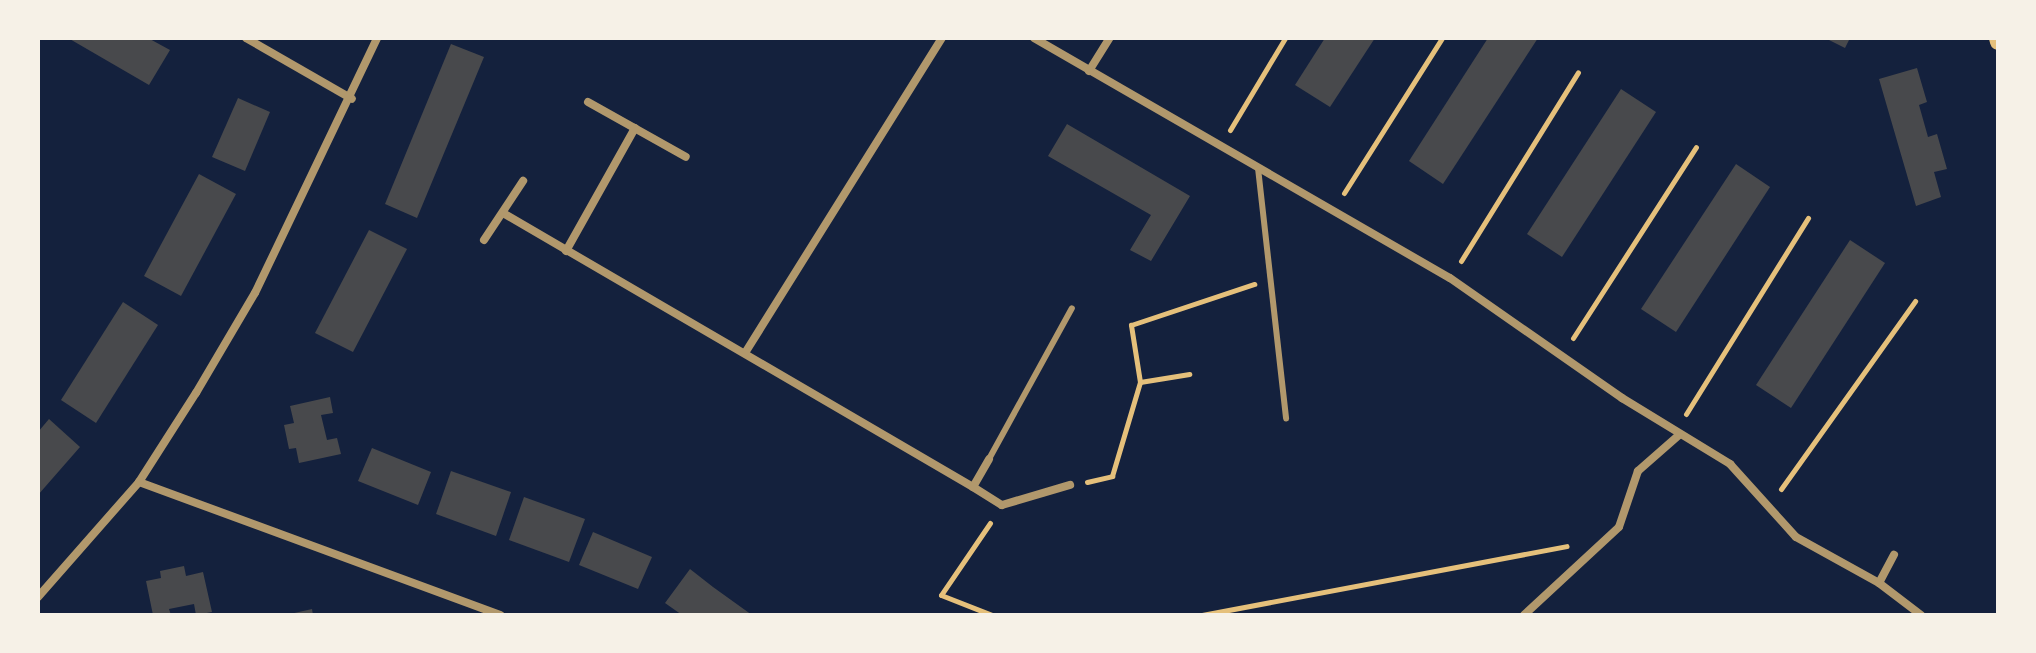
<!DOCTYPE html>
<style>
body{margin:0}
#map{position:relative;width:2036px;height:653px;overflow:hidden;background:#14213d;font-family:Lato,sans-serif}
div>[style]{position:absolute}
[style*='--x']{left:calc(var(--x)*1px);top:calc(var(--y)*1px);width:calc(var(--w)*1px);rotate:calc(var(--a)*1deg)}
.building>*{inset:0;background:#48494c}
.path>*{height:5px;margin:-2.5px;padding:0 2.5px;transform-origin:2.5px;border-radius:2.5px;background:#e5c07b}
.service>*{height:6px;margin:-3px;padding:0 3px;transform-origin:3px;border-radius:3px;background:#b1986c}
.minor>*{height:8px;margin:-4px;padding:0 4px;transform-origin:4px;border-radius:4px;background:#b1986c}
.secondary>*{height:16px;margin:-8px;padding:0 8px;transform-origin:8px;border-radius:8px;background:#e5c07b}
span{translate:-50% -50%;white-space:nowrap;text-align:center;line-height:1.15;-webkit-text-stroke:6px #f6f1e7;paint-order:stroke}
.frame{position:absolute;inset:0;border:40px solid #f6f1e7;pointer-events:none}
</style>
<div id="map">
<div class="building">
<i style="clip-path:polygon(68px 38px,148px 38px,170px 50px,149px 85px)"></i>
<i style="clip-path:polygon(1325px 38px,1375px 38px,1330px 107px,1295px 85px)"></i>
<i style="clip-path:polygon(1488px 38px,1538px 38px,1443px 184px,1409px 161px)"></i>
<i style="clip-path:polygon(1825px 38px,1850px 38px,1845px 48px)"></i>
<i style="clip-path:polygon(451px 44px,484px 57px,417px 218px,385px 204px)"></i>
<i style="clip-path:polygon(1917px 68px,1927px 102px,1919px 105px,1928px 137px,1937px 134px,1947px 169px,1934px 172px,1941px 197px,1916px 206px,1879px 79px)"></i>
<i style="clip-path:polygon(1621px 89px,1656px 112px,1562px 257px,1527px 234px)"></i>
<i style="clip-path:polygon(238px 98px,270px 112px,245px 171px,212px 157px)"></i>
<i style="clip-path:polygon(1067px 124px,1190px 196px,1151px 261px,1130px 250px,1151px 215px,1048px 156px)"></i>
<i style="clip-path:polygon(1736px 164px,1770px 187px,1676px 332px,1641px 309px)"></i>
<i style="clip-path:polygon(199px 174px,236px 194px,181px 296px,144px 276px)"></i>
<i style="clip-path:polygon(369px 230px,407px 249px,353px 352px,315px 333px)"></i>
<i style="clip-path:polygon(1850px 240px,1885px 263px,1791px 408px,1756px 385px)"></i>
<i style="clip-path:polygon(123px 302px,158px 325px,96px 423px,61px 400px)"></i>
<i style="clip-path:polygon(330px 397px,333px 413px,321px 415px,327px 440px,337px 438px,341px 454px,299px 463px,296px 448px,289px 449px,284px 425px,294px 423px,290px 406px)"></i>
<i style="clip-path:polygon(49px 419px,80px 447px,38px 495px,38px 432px)"></i>
<i style="clip-path:polygon(372px 448px,431px 472px,418px 505px,358px 481px)"></i>
<i style="clip-path:polygon(451px 471px,511px 492px,496px 536px,436px 514px)"></i>
<i style="clip-path:polygon(524px 497px,585px 519px,569px 562px,509px 540px)"></i>
<i style="clip-path:polygon(593px 532px,652px 557px,638px 589px,579px 565px)"></i>
<i style="clip-path:polygon(184px 566px,186px 576px,203px 572px,212px 612px,196px 615px,194px 604px,169px 609px,171px 615px,153px 615px,146px 581px,161px 578px,160px 571px)"></i>
<i style="clip-path:polygon(690px 569px,713px 587px,752px 615px,682px 615px,665px 603px)"></i>
<i style="clip-path:polygon(312px 609px,313px 615px,290px 615px,290px 614px)"></i>
</div>
<div class="path">
<i style="--x:1230;--y:130;--w:107;--a:-59.1"></i>
<i style="--x:1344;--y:193;--w:183;--a:-57.7"></i>
<i style="--x:1461;--y:261;--w:222;--a:-58.2"></i>
<i style="--x:1573;--y:338;--w:227;--a:-57.2"></i>
<i style="--x:1140;--y:382;--w:58;--a:-99"></i>
<i style="--x:1131;--y:325;--w:130;--a:-18.4"></i>
<i style="--x:1686;--y:414;--w:231;--a:-58.1"></i>
<i style="--x:1087;--y:482;--w:26;--a:-13"></i>
<i style="--x:1112;--y:476;--w:98;--a:-73.4"></i>
<i style="--x:1140;--y:382;--w:50;--a:-9.3"></i>
<i style="--x:1781;--y:489;--w:231;--a:-54.5"></i>
<i style="--x:990;--y:523;--w:87;--a:124.2"></i>
<i style="--x:941;--y:595;--w:55;--a:21.4"></i>
<i style="--x:1202;--y:615;--w:371;--a:-10.7"></i>
</div>
<div class="service">
<i style="--x:1258;--y:168;--w:252;--a:83.6"></i>
<i style="--x:989;--y:459;--w:172;--a:-61.2"></i>
</div>
<div class="minor">
<i style="--x:246;--y:38;--w:122;--a:29.9"></i>
<i style="--x:1034;--y:38;--w:480;--a:30"></i>
<i style="--x:1450;--y:278;--w:210;--a:34.9"></i>
<i style="--x:1622;--y:398;--w:127;--a:31.4"></i>
<i style="--x:1730;--y:464;--w:98;--a:47.9"></i>
<i style="--x:1796;--y:537;--w:95;--a:29"></i>
<i style="--x:1879;--y:583;--w:53;--a:37.3"></i>
<i style="--x:1089;--y:71;--w:39;--a:-58"></i>
<i style="--x:588;--y:102;--w:112;--a:29.3"></i>
<i style="--x:503;--y:213;--w:544;--a:30.24"></i>
<i style="--x:973;--y:487;--w:32;--a:-60"></i>
<i style="--x:484;--y:240;--w:71;--a:-56.5"></i>
<i style="--x:566;--y:251;--w:141;--a:-60.7"></i>
<i style="--x:745;--y:353;--w:372;--a:-58"></i>
<i style="--x:139;--y:482;--w:385;--a:20.2"></i>
<i style="--x:973;--y:487;--w:34;--a:32"></i>
<i style="--x:1002;--y:505;--w:71;--a:-16.4"></i>
<i style="--x:1879;--y:583;--w:32;--a:-62"></i>
<i style="--x:38;--y:597;--w:153;--a:-48.7"></i>
<i style="--x:139;--y:482;--w:106;--a:-57.4"></i>
<i style="--x:196;--y:393;--w:116;--a:-59.5"></i>
<i style="--x:255;--y:293;--w:283;--a:-64.4"></i>
<i style="--x:1524;--y:615;--w:129;--a:-42.8"></i>
<i style="--x:1619;--y:527;--w:59;--a:-71.3"></i>
<i style="--x:1638;--y:471;--w:55;--a:-41.3"></i>
</div>
<div class="secondary">
<i style="--x:1997;--y:38;--w:4;--a:76"></i>
</div>
<div class="frame"></div>
</div>
